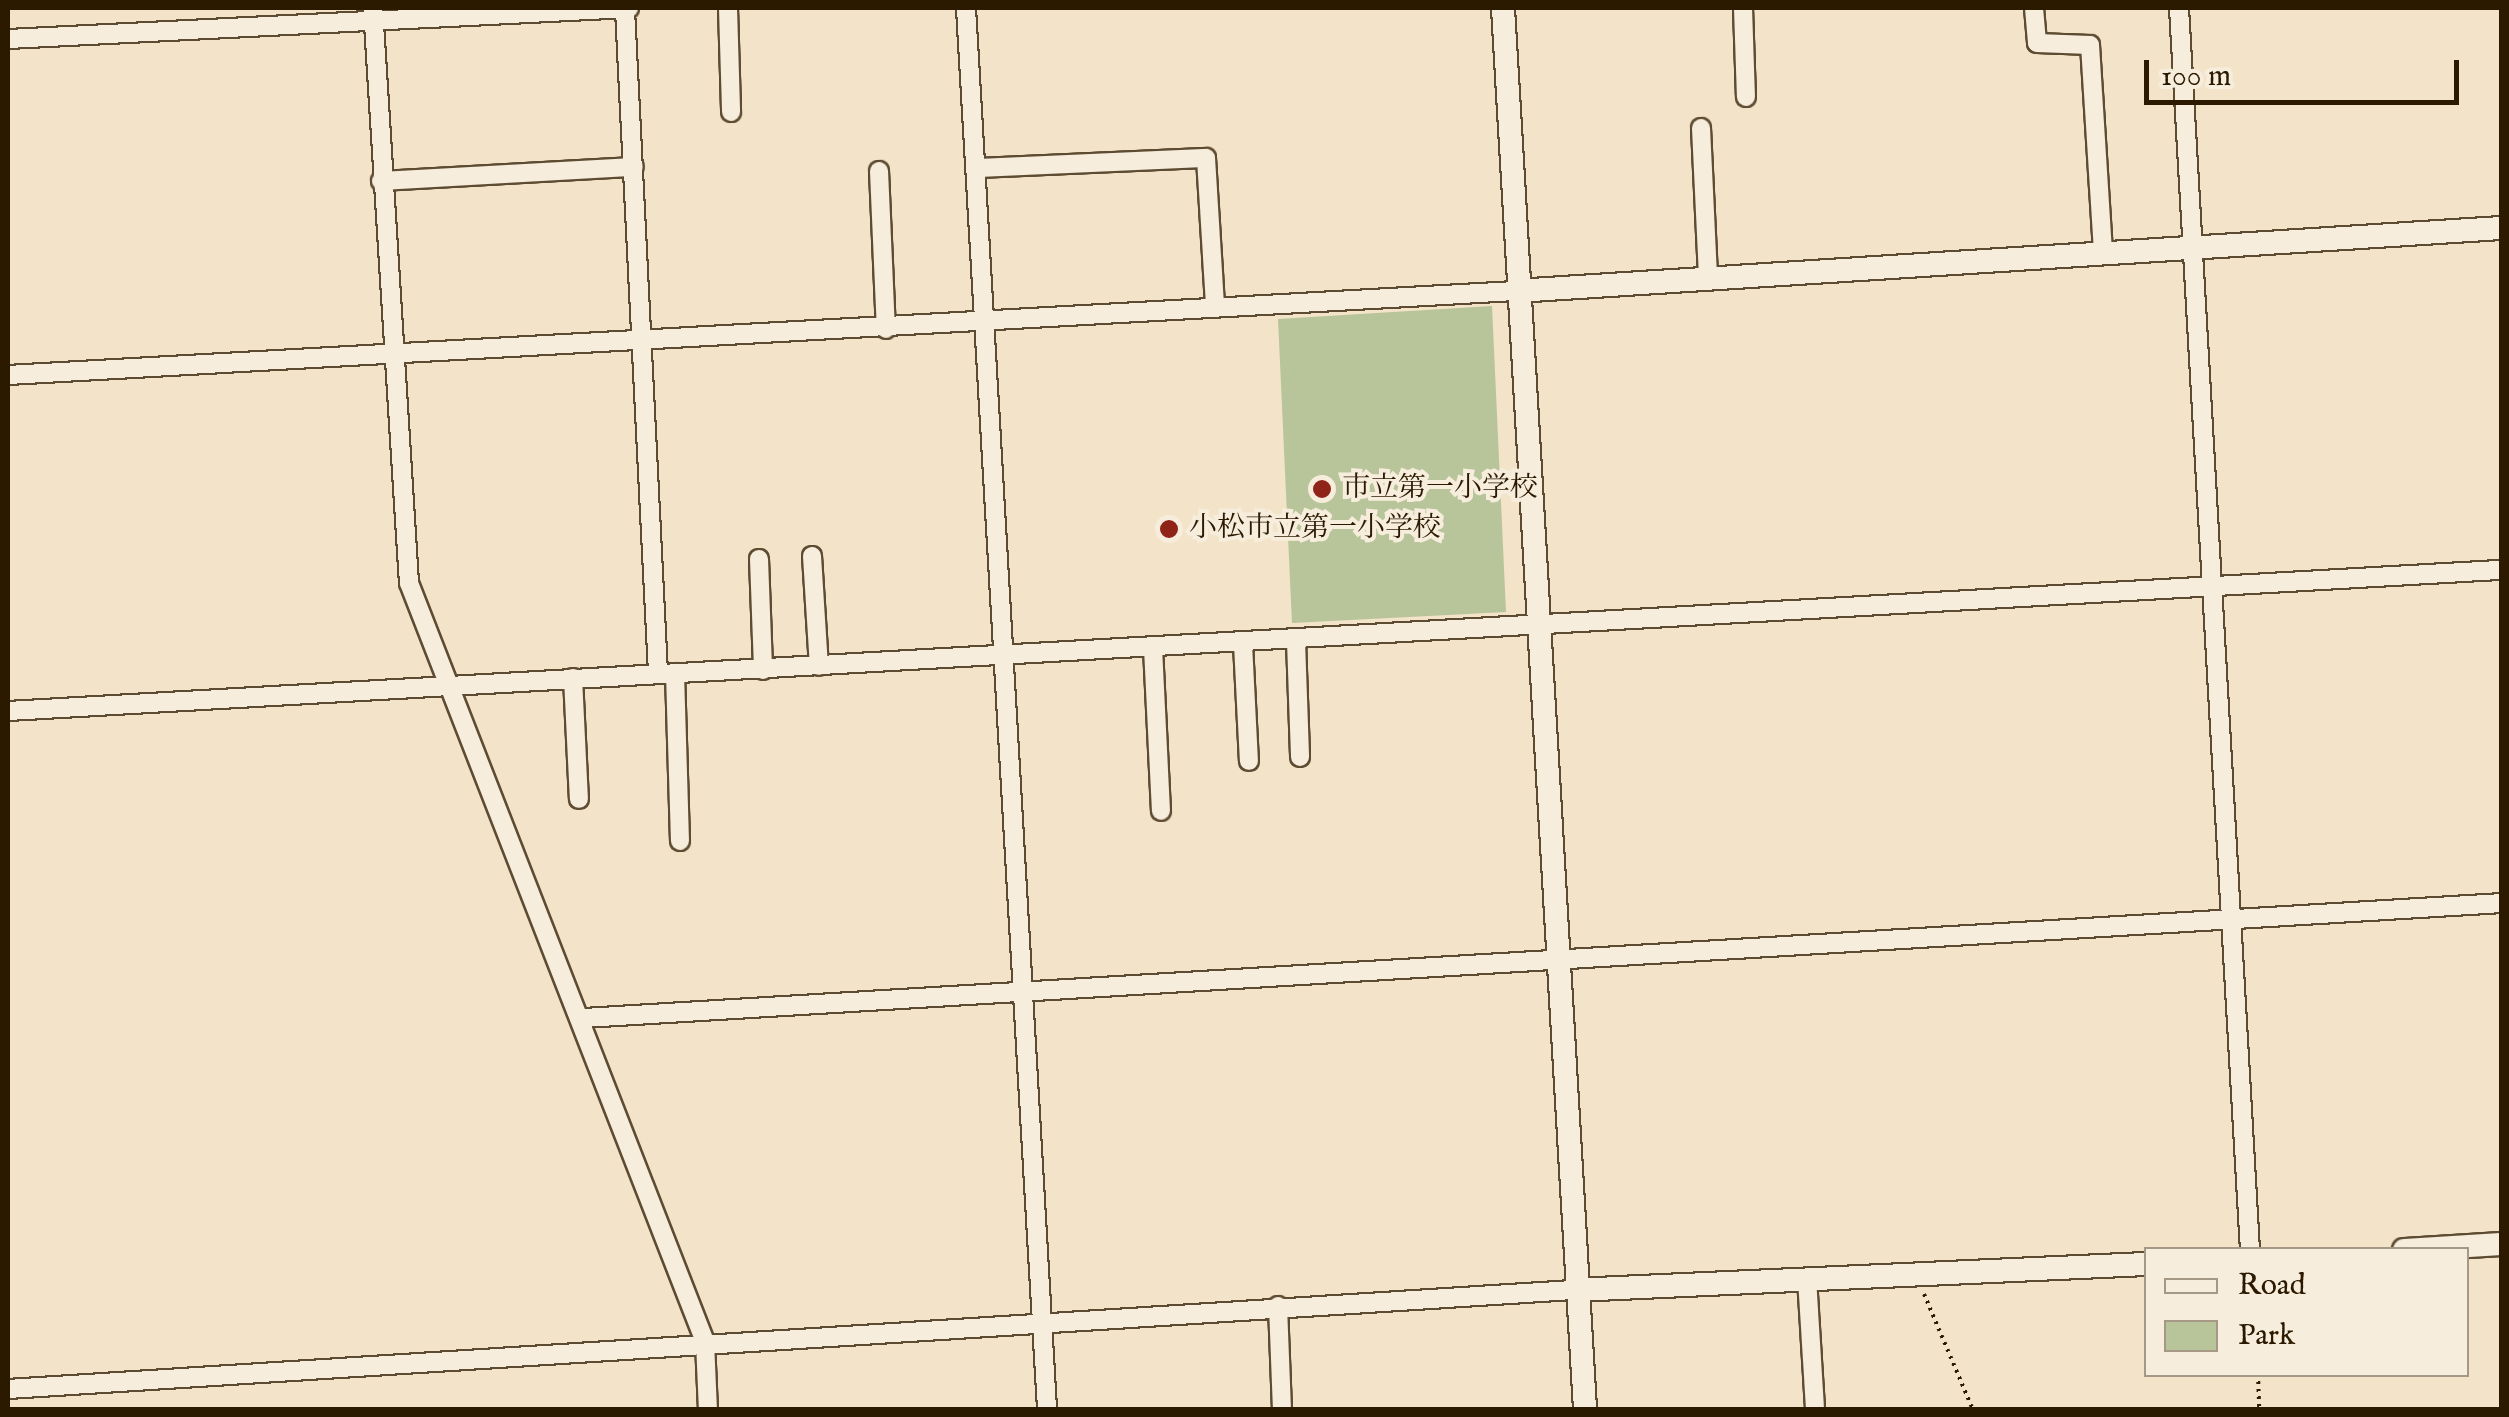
<!DOCTYPE html>
<meta charset="utf-8">
<style>
body{margin:0}
#map{position:relative;width:2509px;height:1417px;overflow:hidden;background:#f3e3c9;font-family:"IM FELL English","Noto Serif JP",serif}
div>[style]{position:absolute}
[style*='--x']{left:calc(var(--x)*1px);top:calc(var(--y)*1px);width:calc(var(--w)*1px);rotate:calc(var(--a)*1deg)}
.green>*{inset:0;background:#b8c499}
.path>*{height:4px;margin-top:-2px;transform-origin:0;background:repeating-linear-gradient(90deg,#2b1900 0 2.5px,transparent 0 7.5px)}
.roads{filter:drop-shadow(2px 0 #5d4c32) drop-shadow(-2px 0 #5d4c32) drop-shadow(0 2px #5d4c32) drop-shadow(0 -2px #5d4c32)}
.minor>*{height:18px;margin:-9px;padding:0 9px;transform-origin:9px;border-radius:9px;background:#f7eddc}
.tertiary>*{height:22px;margin:-11px;padding:0 11px;transform-origin:11px;border-radius:11px;background:#f7eddc}
.dots>*{width:28px;height:28px;translate:-50% -50%;box-sizing:border-box;border:5px solid #f7eddc;border-radius:50%}
span{translate:-50% -50%;white-space:nowrap;text-align:center;line-height:1.15;-webkit-text-stroke:8px #f7eddc;paint-order:stroke}
.poi-label{font-size:28px;color:#2b1900}
.left{translate:0 -50%;text-align:left}
.frame{position:absolute;inset:0;border:10px solid #2b1900;pointer-events:none}
.legend{position:absolute;left:2144px;top:1247px;width:325px;height:130px;box-sizing:border-box;background:#f7eddc;border:2px solid #a59884;margin:0;padding:12px 18px;list-style:none;font-size:30px;color:#2b1900}
.legend li{display:flex;align-items:center;gap:20px;height:50px}
.legend b{width:50px;border:2px solid #a59884}
.scale{position:absolute;left:2144px;top:60px;width:315px;height:45px;box-sizing:border-box;border:5px solid #2b1900;border-top:0;padding-left:12px;font-size:30px;line-height:35px;white-space:nowrap;color:#2b1900;-webkit-text-stroke:8px #f7eddc;paint-order:stroke}
</style>
<div id="map">
<div class="green">
<i style="clip-path:polygon(1492px 306px,1506px 612px,1292px 623px,1278px 319px)"></i>
</div>
<div class="path">
<i style="--x:1924;--y:1294;--w:126;--a:67.1"></i>
<i style="--x:2258;--y:1374;--w:36;--a:88"></i>
</div>
<div class="roads">
<div class="minor">
<i style="--x:373;--y:8;--w:576;--a:86.42"></i>
<i style="--x:409;--y:583;--w:815;--a:68.69"></i>
<i style="--x:705;--y:1342;--w:68;--a:87.5"></i>
<i style="--x:728;--y:8;--w:104;--a:88.3"></i>
<i style="--x:966;--y:8;--w:1404;--a:86.69"></i>
<i style="--x:1743;--y:8;--w:89;--a:88.1"></i>
<i style="--x:2034;--y:8;--w:35;--a:85"></i>
<i style="--x:2037;--y:43;--w:53;--a:2.2"></i>
<i style="--x:2090;--y:45;--w:208;--a:86.4"></i>
<i style="--x:2179;--y:8;--w:1244;--a:86.73"></i>
<i style="--x:625;--y:10;--w:663;--a:87.15"></i>
<i style="--x:8;--y:39;--w:622;--a:-2.86"></i>
<i style="--x:1701;--y:128;--w:150;--a:87.3"></i>
<i style="--x:976;--y:168;--w:230;--a:-2.5"></i>
<i style="--x:1206;--y:158;--w:148;--a:86.5"></i>
<i style="--x:879;--y:171;--w:158;--a:87.5"></i>
<i style="--x:381;--y:181;--w:253;--a:-3.2"></i>
<i style="--x:8;--y:375;--w:1510;--a:-3.19"></i>
<i style="--x:812;--y:556;--w:110;--a:86.4"></i>
<i style="--x:759;--y:559;--w:111;--a:87.9"></i>
<i style="--x:1296;--y:641;--w:116;--a:88"></i>
<i style="--x:1243;--y:644;--w:117;--a:87.1"></i>
<i style="--x:1153;--y:648;--w:163;--a:87.2"></i>
<i style="--x:675;--y:673;--w:168;--a:88.3"></i>
<i style="--x:573;--y:678;--w:121;--a:87.2"></i>
<i style="--x:8;--y:711;--w:2498;--a:-3.24"></i>
<i style="--x:584;--y:1018;--w:1921;--a:-3.43"></i>
<i style="--x:1807;--y:1278;--w:132;--a:86.5"></i>
<i style="--x:1278;--y:1306;--w:104;--a:87.8"></i>
<i style="--x:8;--y:1389;--w:1570;--a:-3.62"></i>
</div>
<div class="tertiary">
<i style="--x:1503;--y:8;--w:1404;--a:86.65"></i>
<i style="--x:1516;--y:291;--w:988;--a:-3.66"></i>
<i style="--x:2404;--y:1250;--w:98;--a:-3.5"></i>
<i style="--x:1575;--y:1290;--w:572;--a:-2.61"></i>
</div>
</div>
<div class="dots">
<i style="left:1322px;top:489px;background:#8f2418"></i>
<i style="left:1169px;top:529px;background:#8f2418"></i>
</div>
<div class="poi-label">
<span class="left" style="left:1342px;top:489px">市立第一小学校</span>
<span class="left" style="left:1189px;top:529px">小松市立第一小学校</span>
</div>
<div class="frame"></div>
<ul class="legend">
<li><b style="height:12px;background:#f7eddc"></b>Road</li>
<li><b style="height:28px;background:#b8c499"></b>Park</li>
</ul>
<div class="scale">100 m</div>
</div>
